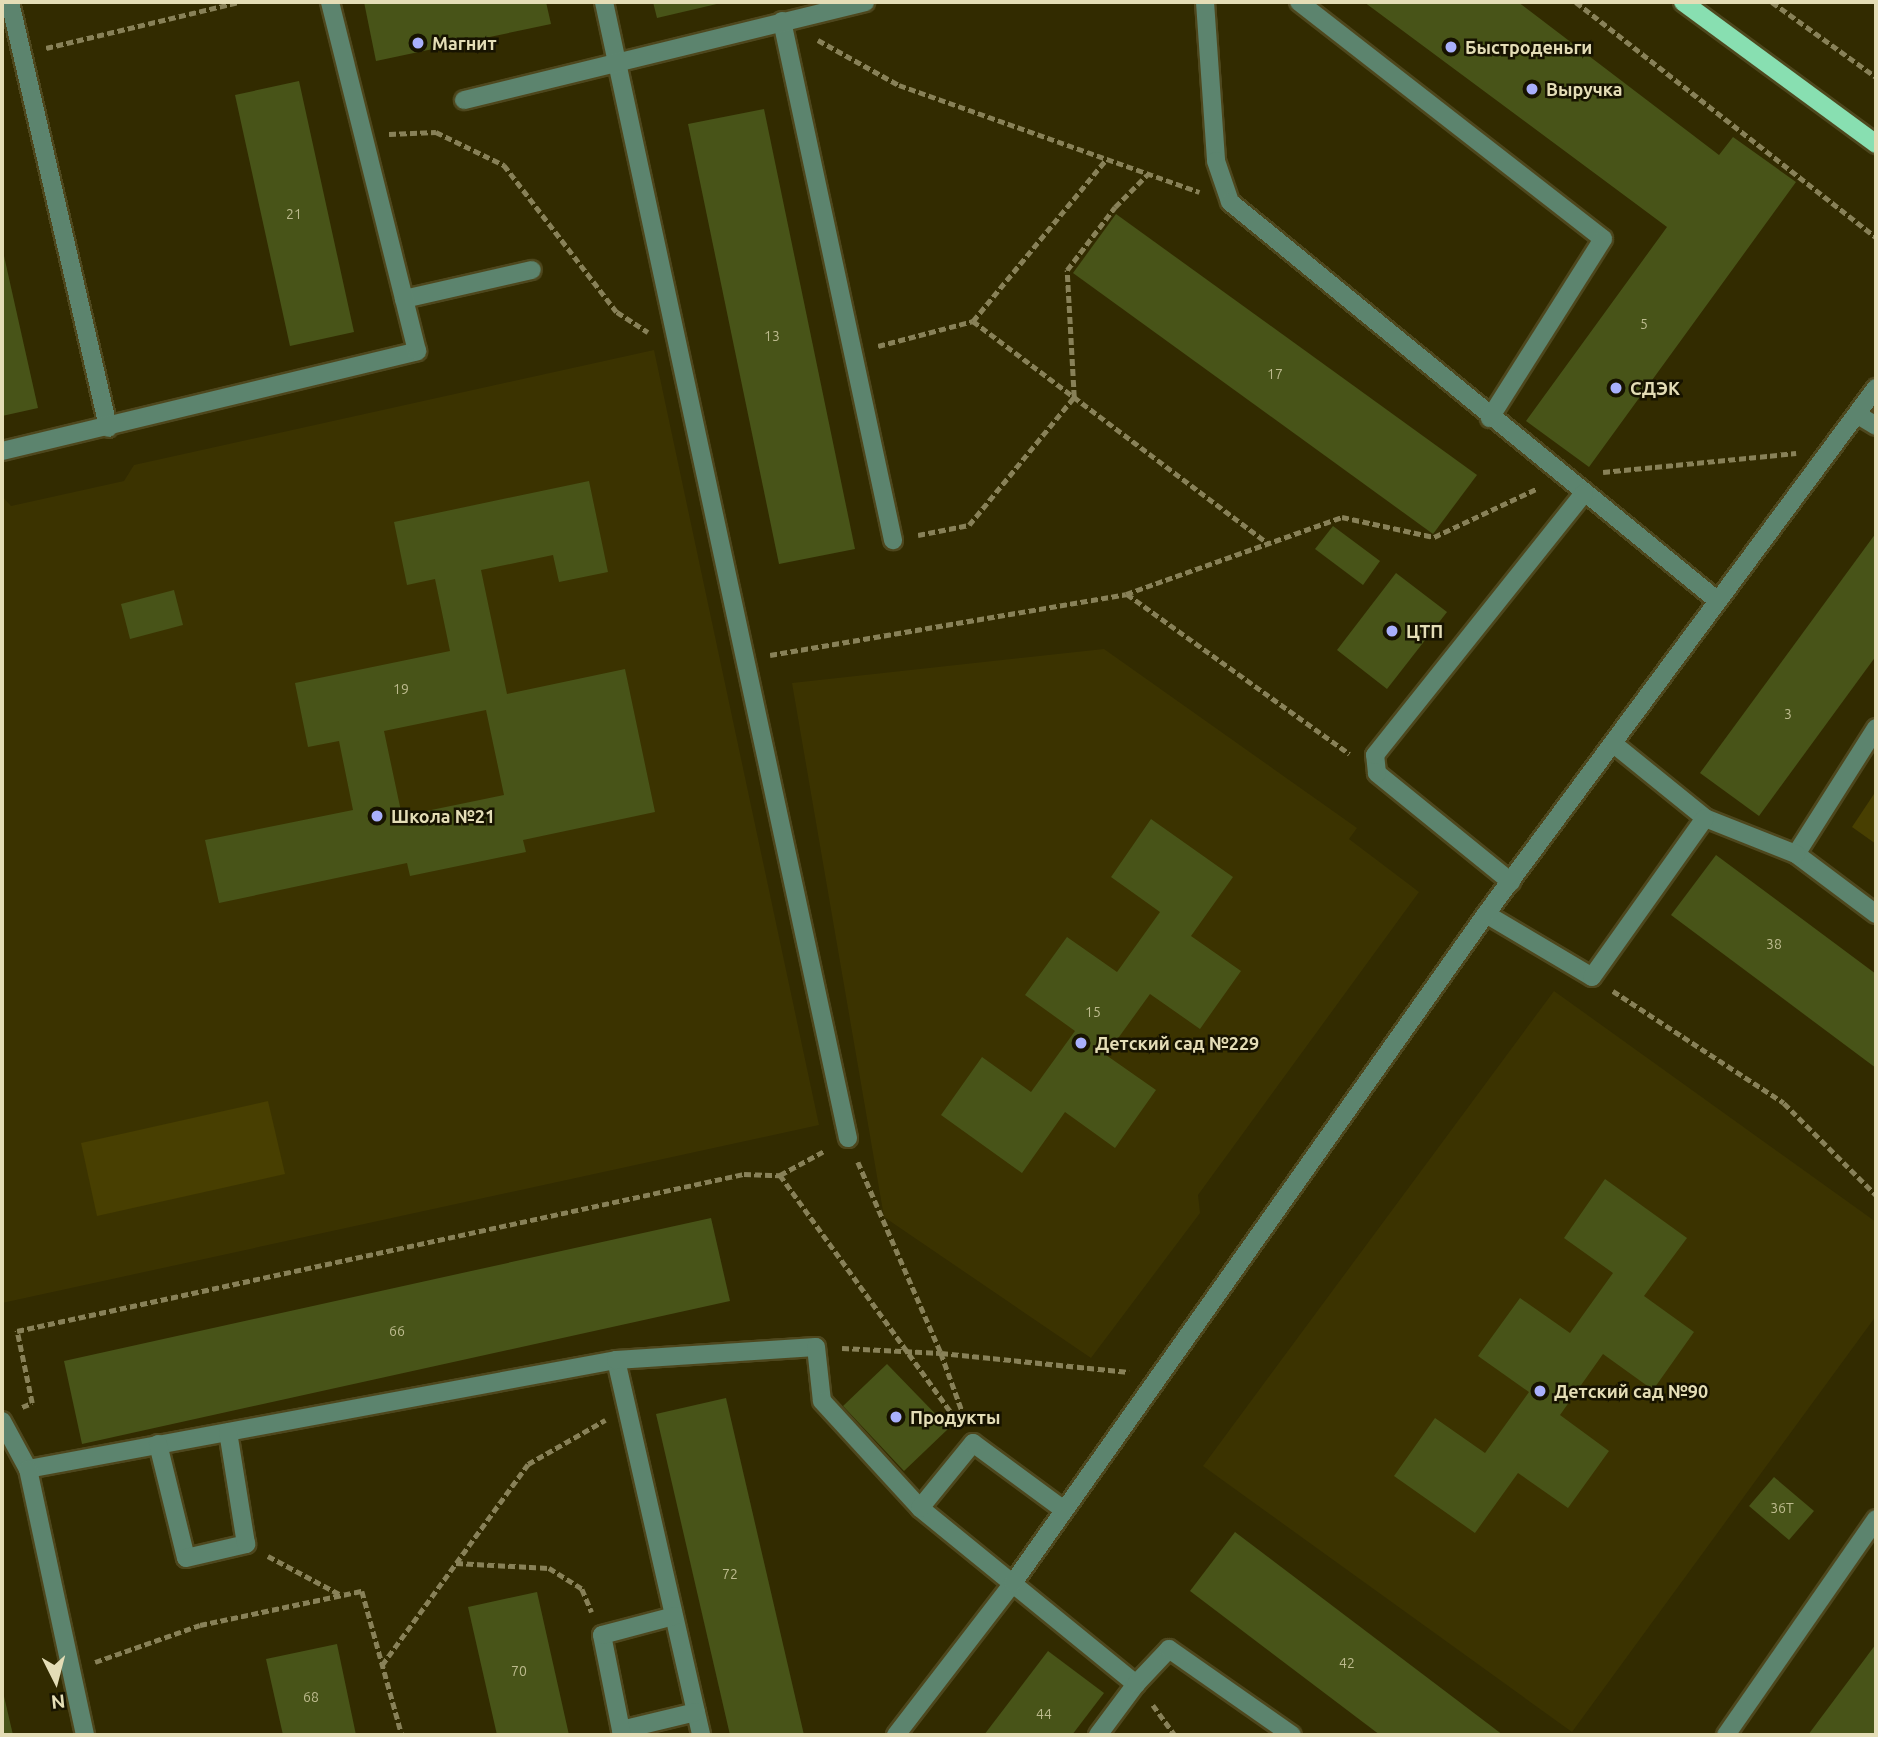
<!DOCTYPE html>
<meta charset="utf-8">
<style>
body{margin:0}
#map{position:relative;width:1878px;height:1737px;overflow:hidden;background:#322b00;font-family:Ubuntu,sans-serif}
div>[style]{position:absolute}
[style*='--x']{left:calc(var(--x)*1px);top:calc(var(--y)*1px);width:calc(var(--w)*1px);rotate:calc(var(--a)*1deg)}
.built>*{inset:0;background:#3b3300}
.green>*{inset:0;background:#483f01}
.building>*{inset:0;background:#485418}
.path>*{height:4.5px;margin-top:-2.25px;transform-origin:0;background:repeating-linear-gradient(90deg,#888158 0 7px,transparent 0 10.5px)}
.roads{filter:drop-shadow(2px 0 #4e471d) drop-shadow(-2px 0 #4e471d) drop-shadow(0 2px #4e471d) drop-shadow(0 -2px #4e471d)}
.minor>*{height:18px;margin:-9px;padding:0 9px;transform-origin:9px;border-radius:9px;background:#5c846e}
.major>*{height:18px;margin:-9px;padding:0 9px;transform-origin:9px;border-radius:9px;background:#88dfb1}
.dots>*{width:19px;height:19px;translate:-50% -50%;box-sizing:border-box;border:4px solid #171300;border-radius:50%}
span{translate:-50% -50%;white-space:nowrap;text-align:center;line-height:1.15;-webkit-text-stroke:5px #171300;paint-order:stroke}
.number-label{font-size:14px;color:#bdbb8e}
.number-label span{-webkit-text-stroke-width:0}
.poi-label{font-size:18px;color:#e4ddb6;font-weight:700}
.left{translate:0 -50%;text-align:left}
.frame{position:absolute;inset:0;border:4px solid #e4ddb6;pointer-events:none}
.north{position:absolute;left:21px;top:1646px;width:70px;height:70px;-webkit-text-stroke:5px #171300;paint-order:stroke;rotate:174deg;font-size:19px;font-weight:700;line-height:28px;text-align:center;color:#e4ddb6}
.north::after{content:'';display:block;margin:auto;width:24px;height:32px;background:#e4ddb6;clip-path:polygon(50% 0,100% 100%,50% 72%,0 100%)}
</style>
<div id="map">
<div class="built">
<i style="clip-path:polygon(654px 350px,819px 1125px,2px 1303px,2px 496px,11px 506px,124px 481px,134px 465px)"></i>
<i style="clip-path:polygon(1104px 649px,1357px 828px,1349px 839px,1419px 892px,1198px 1195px,1200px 1213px,1091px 1358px,884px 1217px,792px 683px)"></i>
<i style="clip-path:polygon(1554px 991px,1876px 1222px,1876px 1316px,1572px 1732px,1203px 1466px)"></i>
</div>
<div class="green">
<i style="clip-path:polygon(1876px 791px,1876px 844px,1852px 827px)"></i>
<i style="clip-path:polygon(268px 1101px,285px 1174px,97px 1216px,81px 1143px)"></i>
</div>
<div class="building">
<i style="clip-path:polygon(364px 2px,546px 2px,551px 24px,376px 61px)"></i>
<i style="clip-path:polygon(653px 2px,721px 2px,721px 3px,657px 18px)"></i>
<i style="clip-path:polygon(1364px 2px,1518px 2px,1719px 155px,1733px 137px,1796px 182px,1589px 467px,1526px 421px,1667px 227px)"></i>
<i style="clip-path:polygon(299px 81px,354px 332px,290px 346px,235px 95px)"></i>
<i style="clip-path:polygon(764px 109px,855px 549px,779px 564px,688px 124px)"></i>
<i style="clip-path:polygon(1116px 214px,1477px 475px,1433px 534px,1073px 273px)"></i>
<i style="clip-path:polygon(2px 247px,38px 408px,2px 416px)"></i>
<i style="clip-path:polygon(evenodd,589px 481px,608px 572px,559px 582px,553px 555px,481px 570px,507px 694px,625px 669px,655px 812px,523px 840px,526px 852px,410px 876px,407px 863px,219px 903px,205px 840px,353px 810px,339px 741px,308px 747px,295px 683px,450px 651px,435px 579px,407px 585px,394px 522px,589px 481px,486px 710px,504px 795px,402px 816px,384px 731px,486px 710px)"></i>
<i style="clip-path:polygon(1333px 526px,1380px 561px,1363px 585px,1315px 549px)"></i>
<i style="clip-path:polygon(1876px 533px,1876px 656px,1759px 816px,1700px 773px)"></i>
<i style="clip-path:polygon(1396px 573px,1447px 612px,1387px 689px,1337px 650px)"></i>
<i style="clip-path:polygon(174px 590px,183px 625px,130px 639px,121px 604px)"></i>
<i style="clip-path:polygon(1151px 819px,1233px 877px,1191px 936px,1241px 971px,1200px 1029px,1150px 994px,1106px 1055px,1156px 1090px,1115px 1148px,1065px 1112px,1022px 1173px,941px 1115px,982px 1057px,1031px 1092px,1075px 1031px,1025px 995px,1067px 937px,1117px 972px,1160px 912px,1111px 877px)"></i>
<i style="clip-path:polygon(1716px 855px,1876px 974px,1876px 1068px,1671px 915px)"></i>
<i style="clip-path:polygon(1605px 1179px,1687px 1238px,1644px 1296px,1694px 1332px,1653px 1390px,1603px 1354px,1560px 1415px,1609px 1451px,1568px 1508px,1518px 1473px,1475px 1533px,1394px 1476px,1435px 1418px,1485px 1453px,1529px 1392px,1478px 1356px,1520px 1298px,1570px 1333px,1613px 1273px,1564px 1238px)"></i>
<i style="clip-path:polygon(711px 1218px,730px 1301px,82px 1444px,64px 1361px)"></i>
<i style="clip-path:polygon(887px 1364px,949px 1428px,904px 1471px,843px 1406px)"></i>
<i style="clip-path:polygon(726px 1398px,804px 1735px,730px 1735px,656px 1414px)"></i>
<i style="clip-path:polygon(1774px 1477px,1814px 1511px,1789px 1540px,1749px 1506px)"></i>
<i style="clip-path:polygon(1235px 1532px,1503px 1735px,1380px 1735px,1190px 1591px)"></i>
<i style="clip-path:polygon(537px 1592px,569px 1735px,497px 1735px,468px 1607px)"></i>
<i style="clip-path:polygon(337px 1644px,356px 1735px,283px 1735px,266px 1659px)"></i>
<i style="clip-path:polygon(1876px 1644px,1876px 1735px,1808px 1735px)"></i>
<i style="clip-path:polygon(1048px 1651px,1104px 1693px,1072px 1735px,984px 1735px)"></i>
<i style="clip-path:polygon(2px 1692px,3px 1692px,13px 1735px,2px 1735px)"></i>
</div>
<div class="path">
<i style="--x:1576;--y:2;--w:381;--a:38.1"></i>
<i style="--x:1772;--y:2;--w:128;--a:35.8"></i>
<i style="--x:818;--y:40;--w:93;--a:29.1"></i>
<i style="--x:899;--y:85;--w:319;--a:19.6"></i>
<i style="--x:46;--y:48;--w:198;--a:-13.4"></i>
<i style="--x:389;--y:134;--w:47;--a:-2.4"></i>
<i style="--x:436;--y:132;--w:76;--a:25.9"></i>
<i style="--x:504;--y:165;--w:185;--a:52.5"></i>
<i style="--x:617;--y:312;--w:37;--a:33"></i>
<i style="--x:973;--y:321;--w:207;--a:-50.5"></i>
<i style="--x:878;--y:346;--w:98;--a:-14.7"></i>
<i style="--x:973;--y:321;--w:369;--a:37"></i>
<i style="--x:1603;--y:472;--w:194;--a:-5.6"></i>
<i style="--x:918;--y:535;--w:52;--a:-11.1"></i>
<i style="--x:969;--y:525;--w:166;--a:-50.6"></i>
<i style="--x:1074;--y:397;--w:127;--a:-93.2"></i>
<i style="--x:1067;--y:270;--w:79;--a:-52.7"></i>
<i style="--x:1115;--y:207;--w:45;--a:-45"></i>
<i style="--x:1127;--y:594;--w:274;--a:35.7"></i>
<i style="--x:770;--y:655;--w:361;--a:-9.7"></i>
<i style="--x:1126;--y:594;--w:229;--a:-19.6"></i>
<i style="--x:1342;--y:517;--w:94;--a:12.3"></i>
<i style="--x:1434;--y:537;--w:115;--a:-25.2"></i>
<i style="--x:1613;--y:991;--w:204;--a:33.2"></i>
<i style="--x:1784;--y:1103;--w:130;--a:45"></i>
<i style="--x:858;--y:1162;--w:208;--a:66.5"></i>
<i style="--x:941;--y:1353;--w:70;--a:70"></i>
<i style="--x:780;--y:1175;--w:52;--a:-28.5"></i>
<i style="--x:842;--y:1348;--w:99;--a:2.9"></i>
<i style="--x:941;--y:1353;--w:189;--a:5.8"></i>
<i style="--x:22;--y:1407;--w:11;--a:-22"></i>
<i style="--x:32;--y:1403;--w:74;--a:-101.8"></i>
<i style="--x:17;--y:1331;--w:744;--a:-12.19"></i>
<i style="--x:744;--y:1174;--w:36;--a:2"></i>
<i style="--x:780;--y:1175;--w:304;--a:54.2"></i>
<i style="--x:268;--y:1556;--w:83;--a:28.1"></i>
<i style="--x:456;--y:1563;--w:93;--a:3.1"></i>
<i style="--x:549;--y:1568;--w:39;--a:32"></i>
<i style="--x:582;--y:1589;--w:25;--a:67"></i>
<i style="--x:95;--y:1662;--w:111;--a:-19.4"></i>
<i style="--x:200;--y:1625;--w:166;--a:-11.9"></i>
<i style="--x:362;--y:1591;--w:149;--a:74.5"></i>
<i style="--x:382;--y:1665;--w:248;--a:-54"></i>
<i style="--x:528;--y:1464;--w:89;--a:-29.7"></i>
<i style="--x:1153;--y:1705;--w:37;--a:54"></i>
</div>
<div class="roads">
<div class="minor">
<i style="--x:10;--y:2;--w:437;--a:77"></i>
<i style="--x:604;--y:2;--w:1162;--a:77.88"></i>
<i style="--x:1205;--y:2;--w:159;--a:86"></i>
<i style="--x:1216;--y:161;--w:43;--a:71.1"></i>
<i style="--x:1230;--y:202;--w:630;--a:39.27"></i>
<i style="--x:1299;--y:2;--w:385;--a:37.9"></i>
<i style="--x:1603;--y:239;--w:212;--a:122.3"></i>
<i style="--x:782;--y:21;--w:531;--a:77.93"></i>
<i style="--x:464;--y:100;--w:413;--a:-13.7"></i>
<i style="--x:404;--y:299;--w:131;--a:-12.8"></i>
<i style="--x:1858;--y:415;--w:21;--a:31"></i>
<i style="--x:2;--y:451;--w:427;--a:-13.5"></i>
<i style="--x:417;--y:351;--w:360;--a:-104"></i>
<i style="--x:1876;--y:728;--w:149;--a:122.4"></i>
<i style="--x:1796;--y:854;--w:100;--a:36.9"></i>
<i style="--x:1615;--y:745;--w:116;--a:39"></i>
<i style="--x:1705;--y:818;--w:98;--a:21.6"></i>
<i style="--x:1511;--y:882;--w:173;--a:-140.9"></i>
<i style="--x:1377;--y:773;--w:18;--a:-96"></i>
<i style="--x:1375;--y:755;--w:335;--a:-51.4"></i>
<i style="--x:1486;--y:914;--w:123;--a:30.7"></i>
<i style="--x:1592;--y:977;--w:195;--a:-54.6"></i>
<i style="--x:616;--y:1360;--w:385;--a:77.2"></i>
<i style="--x:2;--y:1421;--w:55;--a:61.6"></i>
<i style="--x:28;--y:1469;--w:598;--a:-10.5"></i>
<i style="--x:616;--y:1360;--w:200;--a:-3.7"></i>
<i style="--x:816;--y:1347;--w:54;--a:83.7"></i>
<i style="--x:822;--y:1401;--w:145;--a:47.5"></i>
<i style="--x:920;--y:1508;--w:279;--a:39.2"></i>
<i style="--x:158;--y:1444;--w:117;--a:76.2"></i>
<i style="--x:186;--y:1558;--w:62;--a:-13.1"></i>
<i style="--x:246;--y:1544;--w:113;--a:-99.1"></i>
<i style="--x:28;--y:1469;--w:272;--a:77.9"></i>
<i style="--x:920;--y:1508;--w:84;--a:-50.8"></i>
<i style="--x:973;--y:1443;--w:113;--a:36.4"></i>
<i style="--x:621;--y:1730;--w:77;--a:-13.5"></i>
<i style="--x:622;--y:1735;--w:102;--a:-101.3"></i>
<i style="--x:602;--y:1635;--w:74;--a:-14.8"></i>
<i style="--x:896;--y:1735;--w:192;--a:-52.4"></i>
<i style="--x:1013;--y:1583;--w:819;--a:-54.74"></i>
<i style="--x:1486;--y:914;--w:655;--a:-53.45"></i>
<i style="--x:1098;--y:1735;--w:64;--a:-53.3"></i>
<i style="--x:1136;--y:1684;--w:48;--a:-46.7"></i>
<i style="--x:1169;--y:1649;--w:150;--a:35"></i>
<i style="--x:1726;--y:1735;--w:263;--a:-55.2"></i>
</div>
<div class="major">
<i style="--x:1683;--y:2;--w:240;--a:36.3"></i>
</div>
</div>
<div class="dots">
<i style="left:418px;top:43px;background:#a9b0fc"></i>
<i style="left:1451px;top:47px;background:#a9b0fc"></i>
<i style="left:1532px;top:89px;background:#a9b0fc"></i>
<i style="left:1616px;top:388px;background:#a9b0fc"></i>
<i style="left:1392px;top:631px;background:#a9b0fc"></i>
<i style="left:377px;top:816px;background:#a9b0fc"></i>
<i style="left:1081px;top:1043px;background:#a9b0fc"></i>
<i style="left:1540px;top:1391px;background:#a9b0fc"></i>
<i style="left:896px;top:1417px;background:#a9b0fc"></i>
</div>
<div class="number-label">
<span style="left:294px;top:214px">21</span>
<span style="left:1644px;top:324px">5</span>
<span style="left:772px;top:336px">13</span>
<span style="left:1275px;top:374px">17</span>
<span style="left:401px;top:689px">19</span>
<span style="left:1788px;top:714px">3</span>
<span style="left:1774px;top:944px">38</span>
<span style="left:1093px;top:1012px">15</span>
<span style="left:397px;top:1331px">66</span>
<span style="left:1782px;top:1508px">36Т</span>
<span style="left:730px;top:1574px">72</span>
<span style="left:1347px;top:1663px">42</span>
<span style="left:519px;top:1671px">70</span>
<span style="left:311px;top:1697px">68</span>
<span style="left:1044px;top:1714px">44</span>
</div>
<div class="poi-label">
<span class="left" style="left:432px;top:43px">Магнит</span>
<span class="left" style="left:1465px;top:47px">Быстроденьги</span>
<span class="left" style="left:1546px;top:89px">Выручка</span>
<span class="left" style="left:1630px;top:388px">СДЭК</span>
<span class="left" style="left:1406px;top:631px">ЦТП</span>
<span class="left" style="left:391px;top:816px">Школа №21</span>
<span class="left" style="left:1095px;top:1043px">Детский сад №229</span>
<span class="left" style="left:1554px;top:1391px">Детский сад №90</span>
<span class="left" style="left:910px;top:1417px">Продукты</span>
</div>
<div class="frame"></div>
<div class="north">N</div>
</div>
